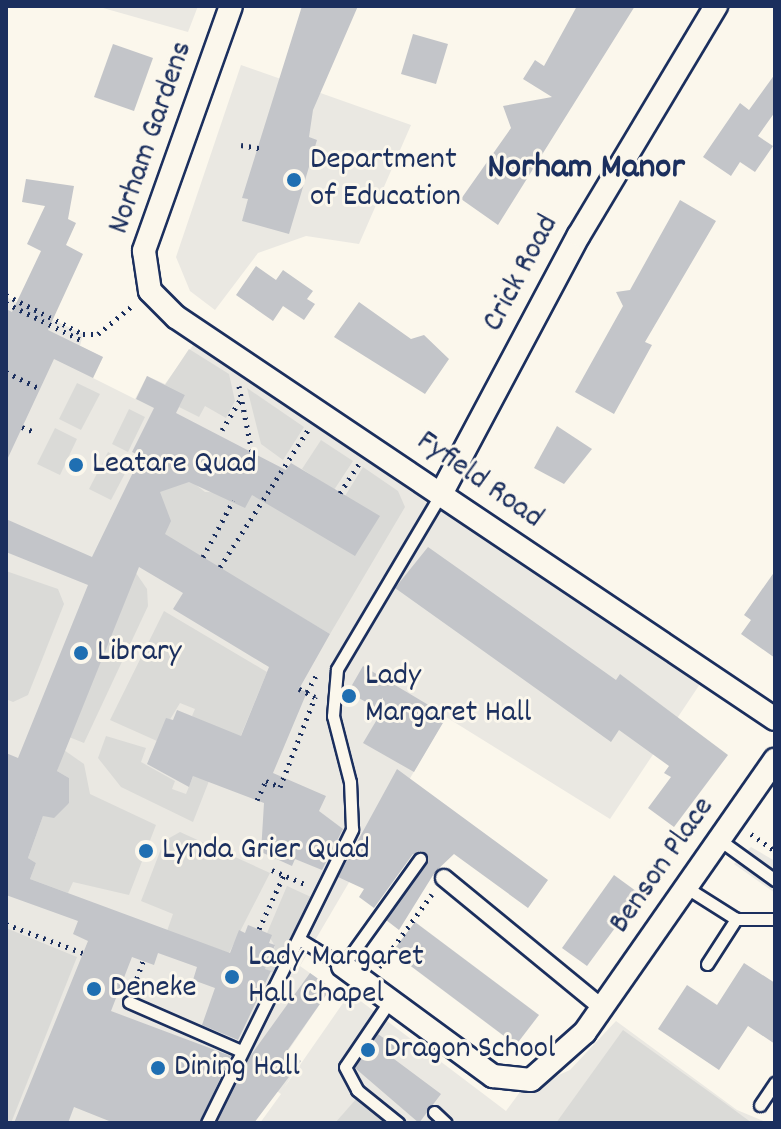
<!DOCTYPE html>
<style>
body{margin:0}
#map{position:relative;width:781px;height:1129px;overflow:hidden;background:#fbf7ec;font-family:Dekko,sans-serif}
div>[style]{position:absolute}
[style*='--x']{left:calc(var(--x)*1px);top:calc(var(--y)*1px);width:calc(var(--w)*1px);rotate:calc(var(--a)*1deg)}
.built>*{inset:0;background:#eae8e2}
.green>*{inset:0;background:#dadad7}
.building>*{inset:0;background:#c3c5c9}
.path>*{height:5px;margin-top:-2.5px;transform-origin:0;background:repeating-linear-gradient(90deg,#1b2f5e 0 2px,transparent 0 8px)}
.roads{filter:drop-shadow(2px 0 #1b2f5e) drop-shadow(-2px 0 #1b2f5e) drop-shadow(0 2px #1b2f5e) drop-shadow(0 -2px #1b2f5e)}
.service>*{height:11px;margin:-5.5px;padding:0 5.5px;transform-origin:5.5px;border-radius:5.5px;background:#fbf7ec}
.pedestrian>*{height:16px;margin:-8px;padding:0 8px;transform-origin:8px;border-radius:8px;background:#fbf7ec}
.minor>*{height:22px;margin:-11px;padding:0 11px;transform-origin:11px;border-radius:11px;background:#fbf7ec}
.dots>*{width:22px;height:22px;translate:-50% -50%;box-sizing:border-box;border:4px solid #fbf7ec;border-radius:50%}
span{translate:-50% -50%;white-space:nowrap;text-align:center;line-height:1.15;-webkit-text-stroke:6px #fbf7ec;paint-order:stroke}
.street-label{font-size:32px;color:#1b2f5e}
.poi-label{font-size:32px;color:#1b2f5e}
.left{translate:0 -50%;text-align:left}
.quarter-label{font-size:36px;color:#1b2f5e;font-weight:700}
.frame{position:absolute;inset:0;border:8px solid #1b2f5e;pointer-events:none}
</style>
<div id="map">
<div class="built">
<i style="clip-path:polygon(96px 6px,198px 6px,188px 32px)"></i>
<i style="clip-path:polygon(241px 65px,411px 125px,359px 244px,306px 236px,258px 253px,215px 310px,190px 291px,176px 257px)"></i>
<i style="clip-path:polygon(6px 297px,83px 334px,80px 346px,103px 357px,93px 378px,135px 399px,147px 376px,165px 384px,202px 333px,706px 675px,610px 819px,446px 717px,300px 966px,331px 988px,288px 1051px,301px 1061px,284px 1088px,350px 993px,506px 1111px,520px 1092px,570px 1070px,616px 1021px,737px 1110px,768px 1123px,260px 1123px,281px 1094px,271px 1087px,254px 1123px,6px 1123px)"></i>
<i style="clip-path:polygon(751px 847px,775px 861px,775px 893px,734px 864px)"></i>
</div>
<div class="green">
<i style="clip-path:polygon(189px 349px,229px 374px,235px 401px,226px 418px,205px 406px,199px 417px,179px 407px,185px 395px,165px 385px)"></i>
<i style="clip-path:polygon(77px 383px,100px 394px,81px 430px,59px 419px)"></i>
<i style="clip-path:polygon(247px 388px,304px 427px,283px 460px,261px 444px)"></i>
<i style="clip-path:polygon(129px 409px,145px 417px,128px 452px,112px 444px)"></i>
<i style="clip-path:polygon(55px 428px,77px 439px,60px 475px,37px 464px)"></i>
<i style="clip-path:polygon(321px 440px,353px 461px,334px 490px,302px 469px)"></i>
<i style="clip-path:polygon(108px 452px,130px 464px,111px 500px,89px 489px)"></i>
<i style="clip-path:polygon(168px 463px,205px 492px,345px 496px,363px 467px,398px 491px,405px 507px,330px 634px,159px 533px,150px 504px)"></i>
<i style="clip-path:polygon(6px 571px,58px 589px,64px 604px,28px 695px,13px 702px,6px 699px)"></i>
<i style="clip-path:polygon(136px 573px,147px 589px,148px 606px,84px 743px,69px 737px)"></i>
<i style="clip-path:polygon(164px 611px,267px 672px,234px 752px,192px 716px,195px 709px,180px 703px,157px 741px,110px 720px)"></i>
<i style="clip-path:polygon(106px 736px,146px 748px,141px 762px,175px 781px,172px 789px,186px 794px,194px 774px,209px 781px,193px 822px,121px 787px,98px 758px)"></i>
<i style="clip-path:polygon(64px 750px,84px 764px,90px 794px,156px 825px,129px 895px,73px 882px,68px 893px,30px 879px,36px 863px,28px 858px,43px 816px,69px 803px,69px 778px,57px 771px)"></i>
<i style="clip-path:polygon(180px 832px,270px 873px,229px 953px,167px 931px,173px 914px,141px 901px,164px 841px)"></i>
<i style="clip-path:polygon(287px 886px,311px 897px,277px 975px,265px 969px,275px 946px,267px 933px)"></i>
<i style="clip-path:polygon(6px 928px,77px 957px,11px 1123px,6px 1123px)"></i>
<i style="clip-path:polygon(623px 1030px,722px 1101px,752px 1123px,556px 1123px)"></i>
<i style="clip-path:polygon(357px 1098px,386px 1123px,335px 1123px)"></i>
</div>
<div class="building">
<i style="clip-path:polygon(302px 6px,358px 6px,313px 110px,309px 137px,317px 140px,289px 234px,242px 221px,248px 199px,242px 198px)"></i>
<i style="clip-path:polygon(577px 6px,635px 6px,498px 225px,461px 199px,511px 128px,503px 106px,552px 97px,523px 79px,535px 60px,544px 66px)"></i>
<i style="clip-path:polygon(413px 34px,448px 44px,436px 84px,401px 74px)"></i>
<i style="clip-path:polygon(113px 44px,153px 58px,134px 111px,94px 97px)"></i>
<i style="clip-path:polygon(775px 74px,775px 112px,758px 136px,773px 146px,755px 172px,740px 162px,731px 176px,703px 157px,740px 103px,749px 110px)"></i>
<i style="clip-path:polygon(26px 179px,74px 186px,68px 219px,76px 223px,66px 245px,83px 254px,48px 330px,103px 357px,93px 378px,54px 359px,6px 462px,6px 309px,12px 312px,41px 251px,27px 244px,45px 206px,22px 202px)"></i>
<i style="clip-path:polygon(680px 200px,716px 221px,645px 342px,652px 345px,614px 414px,575px 392px,623px 306px,616px 292px,630px 290px)"></i>
<i style="clip-path:polygon(256px 266px,276px 280px,283px 270px,313px 291px,307px 299px,315px 304px,304px 320px,283px 306px,273px 321px,236px 295px)"></i>
<i style="clip-path:polygon(359px 302px,411px 339px,424px 335px,449px 359px,425px 394px,334px 337px)"></i>
<i style="clip-path:polygon(147px 376px,185px 395px,176px 413px,286px 470px,291px 463px,380px 516px,355px 556px,252px 495px,245px 508px,189px 482px,160px 492px,171px 521px,165px 534px,330px 634px,299px 689px,307px 692px,273px 773px,326px 796px,319px 811px,343px 829px,322px 870px,295px 859px,292px 866px,261px 852px,264px 803px,193px 776px,189px 787px,147px 764px,166px 718px,173px 720px,177px 710px,241px 736px,269px 667px,173px 609px,183px 593px,139px 567px,57px 771px,69px 778px,69px 803px,54px 818px,43px 816px,28px 858px,36px 863px,30px 879px,230px 953px,239px 930px,245px 933px,248px 925px,272px 935px,269px 943px,275px 945px,265px 969px,271px 971px,238px 1040px,202px 1025px,215px 988px,193px 980px,197px 967px,158px 953px,154px 965px,132px 957px,111px 1011px,231px 1056px,199px 1123px,114px 1123px,74px 1107px,68px 1123px,14px 1123px,88px 941px,73px 934px,78px 921px,6px 895px,6px 753px,18px 758px,88px 585px,6px 552px,6px 519px,92px 557px,141px 456px,132px 452px,154px 408px,136px 399px)"></i>
<i style="clip-path:polygon(557px 426px,592px 449px,564px 484px,534px 468px)"></i>
<i style="clip-path:polygon(428px 547px,616px 680px,620px 674px,728px 755px,674px 827px,648px 808px,671px 777px,664px 773px,669px 766px,619px 730px,611px 742px,395px 588px)"></i>
<i style="clip-path:polygon(775px 571px,775px 658px,741px 634px,751px 620px,744px 615px)"></i>
<i style="clip-path:polygon(363px 666px,447px 716px,414px 772px,363px 743px,382px 711px,348px 692px)"></i>
<i style="clip-path:polygon(397px 769px,548px 880px,528px 908px,454px 854px,435px 872px,399px 930px,386px 920px,427px 864px,426px 853px,413px 854px,374px 908px,359px 897px,364px 889px,338px 877px)"></i>
<i style="clip-path:polygon(614px 875px,640px 894px,587px 966px,562px 948px)"></i>
<i style="clip-path:polygon(415px 922px,539px 1015px,516px 1045px,392px 952px)"></i>
<i style="clip-path:polygon(744px 963px,775px 983px,775px 1044px,748px 1026px,719px 1070px,658px 1029px,687px 985px,717px 1005px)"></i>
<i style="clip-path:polygon(310px 973px,331px 988px,287px 1051px,301px 1061px,254px 1123px,216px 1123px,248px 1059px)"></i>
<i style="clip-path:polygon(378px 1034px,396px 1047px,390px 1056px,441px 1094px,419px 1123px,355px 1068px)"></i>
</div>
<div class="path">
<i style="--x:241;--y:145;--w:22;--a:10"></i>
<i style="--x:6;--y:295;--w:86;--a:26.9"></i>
<i style="--x:83;--y:334;--w:15;--a:0"></i>
<i style="--x:98;--y:334;--w:45;--a:-39.6"></i>
<i style="--x:6;--y:303;--w:84;--a:26.3"></i>
<i style="--x:6;--y:372;--w:37;--a:26"></i>
<i style="--x:239;--y:386;--w:67;--a:78.9"></i>
<i style="--x:22;--y:427;--w:11;--a:22"></i>
<i style="--x:222;--y:430;--w:35;--a:-59"></i>
<i style="--x:340;--y:493;--w:35;--a:-57"></i>
<i style="--x:203;--y:557;--w:64;--a:-61.8"></i>
<i style="--x:220;--y:567;--w:163;--a:-57.3"></i>
<i style="--x:307;--y:692;--w:23;--a:-61"></i>
<i style="--x:257;--y:800;--w:21;--a:-65"></i>
<i style="--x:266;--y:781;--w:15;--a:23"></i>
<i style="--x:280;--y:787;--w:97;--a:-68.7"></i>
<i style="--x:315;--y:697;--w:18;--a:-153"></i>
<i style="--x:751;--y:834;--w:29;--a:35"></i>
<i style="--x:272;--y:870;--w:39;--a:23"></i>
<i style="--x:6;--y:924;--w:82;--a:20.6"></i>
<i style="--x:259;--y:929;--w:60;--a:-65.2"></i>
<i style="--x:379;--y:967;--w:90;--a:-54"></i>
<i style="--x:134;--y:986;--w:27;--a:-70"></i>
</div>
<div class="roads">
<div class="service">
<i style="--x:721;--y:841;--w:67;--a:35.8"></i>
<i style="--x:687;--y:888;--w:58;--a:32.3"></i>
<i style="--x:736;--y:919;--w:39;--a:0"></i>
<i style="--x:299;--y:939;--w:52;--a:31.5"></i>
<i style="--x:343;--y:966;--w:132;--a:-54.3"></i>
<i style="--x:707;--y:964;--w:54;--a:-57.2"></i>
<i style="--x:129;--y:1002;--w:120;--a:23.6"></i>
<i style="--x:389;--y:1002;--w:78;--a:124.1"></i>
<i style="--x:345;--y:1067;--w:26;--a:62"></i>
<i style="--x:357;--y:1090;--w:53;--a:38.8"></i>
<i style="--x:760;--y:1105;--w:27;--a:-56"></i>
<i style="--x:434;--y:1112;--w:16;--a:43"></i>
<i style="--x:207;--y:1123;--w:328;--a:-63.7"></i>
<i style="--x:352;--y:829;--w:47;--a:-92.4"></i>
<i style="--x:350;--y:782;--w:68;--a:-104.4"></i>
<i style="--x:333;--y:716;--w:47;--a:-85.1"></i>
<i style="--x:337;--y:669;--w:204;--a:-59.3"></i>
</div>
<div class="pedestrian">
<i style="--x:444;--y:878;--w:203;--a:39.4"></i>
</div>
<div class="minor">
<i style="--x:231;--y:6;--w:260;--a:109.6"></i>
<i style="--x:144;--y:251;--w:40;--a:81.5"></i>
<i style="--x:150;--y:291;--w:37;--a:45"></i>
<i style="--x:176;--y:317;--w:721;--a:33.87"></i>
<i style="--x:441;--y:494;--w:293;--a:-62"></i>
<i style="--x:579;--y:235;--w:267;--a:-59.1"></i>
<i style="--x:343;--y:966;--w:186;--a:36.3"></i>
<i style="--x:493;--y:1076;--w:38;--a:6"></i>
<i style="--x:531;--y:1080;--w:72;--a:-41.6"></i>
<i style="--x:585;--y:1032;--w:332;--a:-55.1"></i>
</div>
</div>
<div class="dots">
<i style="left:294px;top:180px;background:#1f6fb2"></i>
<i style="left:76px;top:465px;background:#1f6fb2"></i>
<i style="left:81px;top:653px;background:#1f6fb2"></i>
<i style="left:349px;top:696px;background:#1f6fb2"></i>
<i style="left:146px;top:851px;background:#1f6fb2"></i>
<i style="left:232px;top:977px;background:#1f6fb2"></i>
<i style="left:94px;top:989px;background:#1f6fb2"></i>
<i style="left:368px;top:1050px;background:#1f6fb2"></i>
<i style="left:158px;top:1068px;background:#1f6fb2"></i>
</div>
<div class="street-label">
<span style="left:152px;top:138px;rotate:-71deg">Norham Gardens</span>
<span style="left:522px;top:274px;rotate:-62deg">Crick Road</span>
<span style="left:479px;top:481px;rotate:35deg">Fyfield Road</span>
<span style="left:663px;top:866px;rotate:-55deg">Benson Place</span>
</div>
<div class="poi-label">
<span class="left" style="left:310px;top:180px">Department<br>of Education</span>
<span class="left" style="left:92px;top:465px">Leatare Quad</span>
<span class="left" style="left:97px;top:653px">Library</span>
<span class="left" style="left:365px;top:696px">Lady<br>Margaret Hall</span>
<span class="left" style="left:162px;top:851px">Lynda Grier Quad</span>
<span class="left" style="left:248px;top:977px">Lady Margaret<br>Hall Chapel</span>
<span class="left" style="left:110px;top:989px">Deneke</span>
<span class="left" style="left:384px;top:1050px">Dragon School</span>
<span class="left" style="left:174px;top:1068px">Dining Hall</span>
</div>
<div class="quarter-label">
<span style="left:586px;top:170px">Norham Manor</span>
</div>
<div class="frame"></div>
</div>
